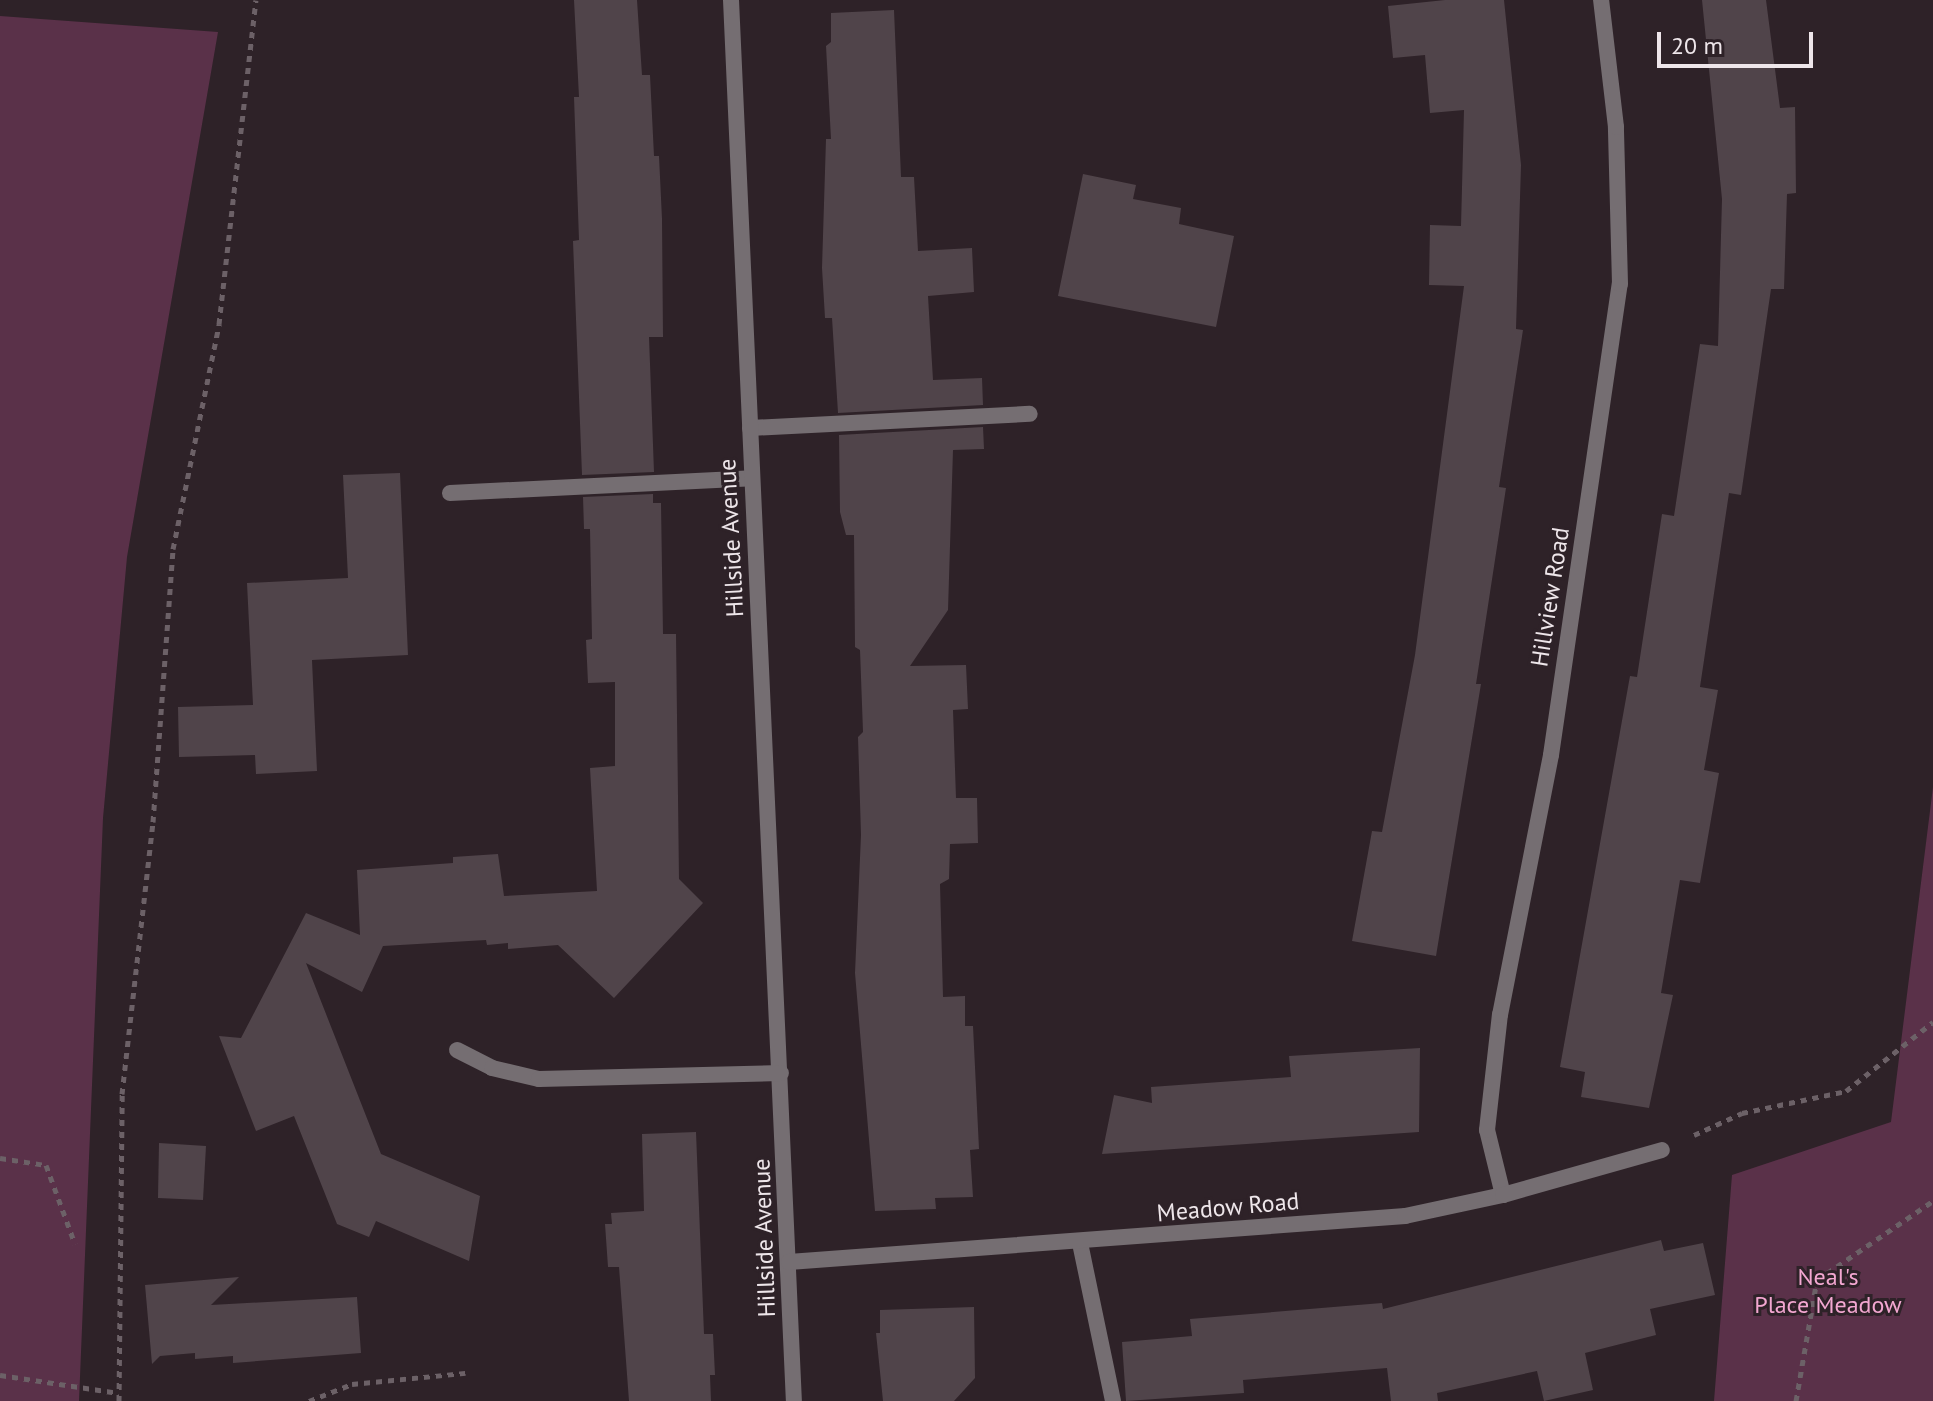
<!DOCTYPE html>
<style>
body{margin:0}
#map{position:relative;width:1933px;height:1401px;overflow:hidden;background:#2e2228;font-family:"PT Sans",sans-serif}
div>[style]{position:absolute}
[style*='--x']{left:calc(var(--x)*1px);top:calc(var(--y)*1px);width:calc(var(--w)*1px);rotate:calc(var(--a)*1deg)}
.green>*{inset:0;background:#5a3149}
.building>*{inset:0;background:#50444a}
.path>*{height:5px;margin-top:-2.5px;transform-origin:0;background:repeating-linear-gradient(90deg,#6c6167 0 6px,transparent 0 12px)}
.lane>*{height:16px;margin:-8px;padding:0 8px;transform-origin:8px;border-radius:8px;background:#756e72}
.street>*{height:16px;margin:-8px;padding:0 8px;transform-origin:8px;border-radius:8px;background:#756e72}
span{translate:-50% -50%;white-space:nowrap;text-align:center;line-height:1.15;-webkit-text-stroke:6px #2e2228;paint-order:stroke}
.street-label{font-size:24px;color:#eee6ea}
.park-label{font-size:24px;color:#f3a7d1}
.scale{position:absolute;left:1657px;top:32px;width:156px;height:36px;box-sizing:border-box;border:4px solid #eee6ea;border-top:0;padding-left:10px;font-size:24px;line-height:28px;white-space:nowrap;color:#eee6ea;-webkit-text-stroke:6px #2e2228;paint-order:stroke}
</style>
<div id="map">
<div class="green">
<i style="clip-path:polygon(0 16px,218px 32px,127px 557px,103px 818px,79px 1401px,0 1401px)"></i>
<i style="clip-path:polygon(1933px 787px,1933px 1401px,1714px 1401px,1732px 1175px,1891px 1122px)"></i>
</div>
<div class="building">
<i style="clip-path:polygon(574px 0,637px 0,642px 75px,650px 75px,654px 156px,659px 156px,662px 219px,663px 337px,649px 337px,654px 472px,582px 475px,573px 241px,579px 240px,574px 97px,579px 97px)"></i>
<i style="clip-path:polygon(1445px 0,1504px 0,1521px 165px,1516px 329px,1523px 330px,1499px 487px,1506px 488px,1476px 684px,1481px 684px,1436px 956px,1352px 941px,1372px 831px,1382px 832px,1415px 655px,1464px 286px,1429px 285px,1430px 225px,1461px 226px,1464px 110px,1430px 113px,1425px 55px,1393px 58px,1388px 6px)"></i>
<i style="clip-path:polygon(1702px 0,1766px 0,1780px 108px,1795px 107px,1796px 193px,1787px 194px,1784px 289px,1771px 289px,1741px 495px,1729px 493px,1700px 687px,1718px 690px,1704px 770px,1719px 773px,1700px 883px,1680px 880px,1661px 993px,1673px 995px,1649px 1108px,1581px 1097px,1585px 1072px,1560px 1067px,1630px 676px,1637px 677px,1662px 514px,1674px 516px,1700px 344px,1718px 346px,1722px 199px)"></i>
<i style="clip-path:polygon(894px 10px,901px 177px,914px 177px,918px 251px,972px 248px,974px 292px,928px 296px,933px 380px,982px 378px,983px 405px,838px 413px,832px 318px,825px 318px,822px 268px,826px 139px,831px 139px,826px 46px,831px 42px,831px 13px)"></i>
<i style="clip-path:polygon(1083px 174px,1136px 185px,1133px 199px,1181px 208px,1179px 224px,1234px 236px,1216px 327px,1058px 296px)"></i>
<i style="clip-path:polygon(983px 427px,984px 449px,953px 450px,948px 610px,910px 666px,966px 665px,968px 709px,953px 710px,956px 798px,977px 798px,978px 843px,950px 844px,949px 879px,940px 884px,943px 997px,965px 996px,965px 1026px,973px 1026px,979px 1149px,970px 1150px,973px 1197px,935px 1198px,936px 1209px,875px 1211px,855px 973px,861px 835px,858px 737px,863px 732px,860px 650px,855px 647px,854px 535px,846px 535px,840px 512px,839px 435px)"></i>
<i style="clip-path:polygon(400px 473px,408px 655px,312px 660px,317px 771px,256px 774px,255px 755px,179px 757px,178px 707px,253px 705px,247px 583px,348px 578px,343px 475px)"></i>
<i style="clip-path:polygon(653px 494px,653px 503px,661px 503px,663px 634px,676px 634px,679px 879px,703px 903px,614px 998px,558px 945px,508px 949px,508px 943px,487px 945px,486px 940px,383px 946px,362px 992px,306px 963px,381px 1154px,480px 1196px,469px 1261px,376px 1221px,369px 1237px,337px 1224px,294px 1116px,256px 1131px,219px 1036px,241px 1038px,306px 913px,360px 935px,357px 870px,453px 863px,453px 857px,498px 854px,504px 896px,597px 891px,590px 768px,615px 766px,615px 682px,588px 683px,586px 640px,592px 639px,590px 529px,584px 529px,583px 497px)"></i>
<i style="clip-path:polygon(1420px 1048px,1419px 1132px,1102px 1154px,1114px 1095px,1152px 1103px,1151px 1087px,1291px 1077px,1289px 1056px)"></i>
<i style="clip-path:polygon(696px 1132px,704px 1334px,713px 1334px,715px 1375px,710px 1375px,711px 1401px,629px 1401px,619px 1267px,608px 1267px,605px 1224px,612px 1224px,611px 1213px,644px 1211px,642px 1134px)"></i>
<i style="clip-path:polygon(159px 1143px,206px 1146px,203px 1200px,158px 1198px)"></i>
<i style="clip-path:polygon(1661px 1240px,1664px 1251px,1703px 1243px,1715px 1295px,1650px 1309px,1656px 1335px,1585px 1353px,1593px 1390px,1544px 1401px,1537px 1371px,1437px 1393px,1438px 1401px,1391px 1401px,1387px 1368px,1243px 1380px,1244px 1393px,1126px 1401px,1122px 1342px,1192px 1336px,1190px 1319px,1382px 1303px,1383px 1309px)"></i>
<i style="clip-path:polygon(239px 1277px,211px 1305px,357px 1297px,361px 1353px,233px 1363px,233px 1356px,195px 1359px,195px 1353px,160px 1356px,152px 1364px,145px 1285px)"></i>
<i style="clip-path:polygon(974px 1307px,975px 1378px,954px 1401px,883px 1401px,876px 1333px,880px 1333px,880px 1310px)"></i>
</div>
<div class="path">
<i style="--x:1694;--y:1135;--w:53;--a:-24.6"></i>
<i style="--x:1742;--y:1113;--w:106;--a:-11.9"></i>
<i style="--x:1846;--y:1091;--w:111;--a:-38.4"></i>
<i style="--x:0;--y:1158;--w:47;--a:8.7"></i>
<i style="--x:46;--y:1165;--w:84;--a:69.8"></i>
<i style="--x:0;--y:1375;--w:120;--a:8.6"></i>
<i style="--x:119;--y:1401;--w:307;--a:-89.4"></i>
<i style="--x:122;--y:1094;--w:274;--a:-83.5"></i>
<i style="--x:153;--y:822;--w:274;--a:-85.8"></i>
<i style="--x:173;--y:549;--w:230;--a:-78.4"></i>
<i style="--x:219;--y:324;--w:326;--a:-83.5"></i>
<i style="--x:309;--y:1401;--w:46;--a:-21.6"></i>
<i style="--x:352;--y:1384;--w:114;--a:-5.6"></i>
<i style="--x:1796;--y:1401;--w:123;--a:-80.2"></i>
<i style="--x:1817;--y:1280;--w:140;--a:-34.3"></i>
</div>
<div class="lane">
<i style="--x:750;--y:428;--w:280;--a:-2.9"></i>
<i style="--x:450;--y:493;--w:302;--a:-2.8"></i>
<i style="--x:1080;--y:1243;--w:161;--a:78.2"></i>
</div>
<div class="street">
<i style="--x:731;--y:0;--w:1402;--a:87.43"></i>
<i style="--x:457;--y:1050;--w:39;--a:27"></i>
<i style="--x:492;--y:1068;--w:48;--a:13.2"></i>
<i style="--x:539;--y:1079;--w:242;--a:-1.4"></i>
<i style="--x:1503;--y:1195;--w:67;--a:-103.8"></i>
<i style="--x:1487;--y:1130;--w:116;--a:-83.6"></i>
<i style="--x:1500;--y:1015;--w:265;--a:-78.9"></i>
<i style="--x:1551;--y:755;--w:476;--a:-81.7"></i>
<i style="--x:1620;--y:284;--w:157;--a:-91.5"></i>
<i style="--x:1616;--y:127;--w:128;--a:-96.7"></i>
<i style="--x:789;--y:1262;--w:618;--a:-4.27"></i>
<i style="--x:1405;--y:1216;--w:100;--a:-12.1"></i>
<i style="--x:1503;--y:1195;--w:165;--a:-15.8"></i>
</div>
<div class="street-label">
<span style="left:731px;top:538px;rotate:-93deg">Hillside Avenue</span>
<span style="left:1550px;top:597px;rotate:-81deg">Hillview Road</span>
<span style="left:1228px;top:1207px;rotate:-5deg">Meadow Road</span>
<span style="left:764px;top:1238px;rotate:-92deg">Hillside Avenue</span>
</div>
<div class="park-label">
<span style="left:1828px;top:1291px">Neal's<br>Place Meadow</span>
</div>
<div class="scale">20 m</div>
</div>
